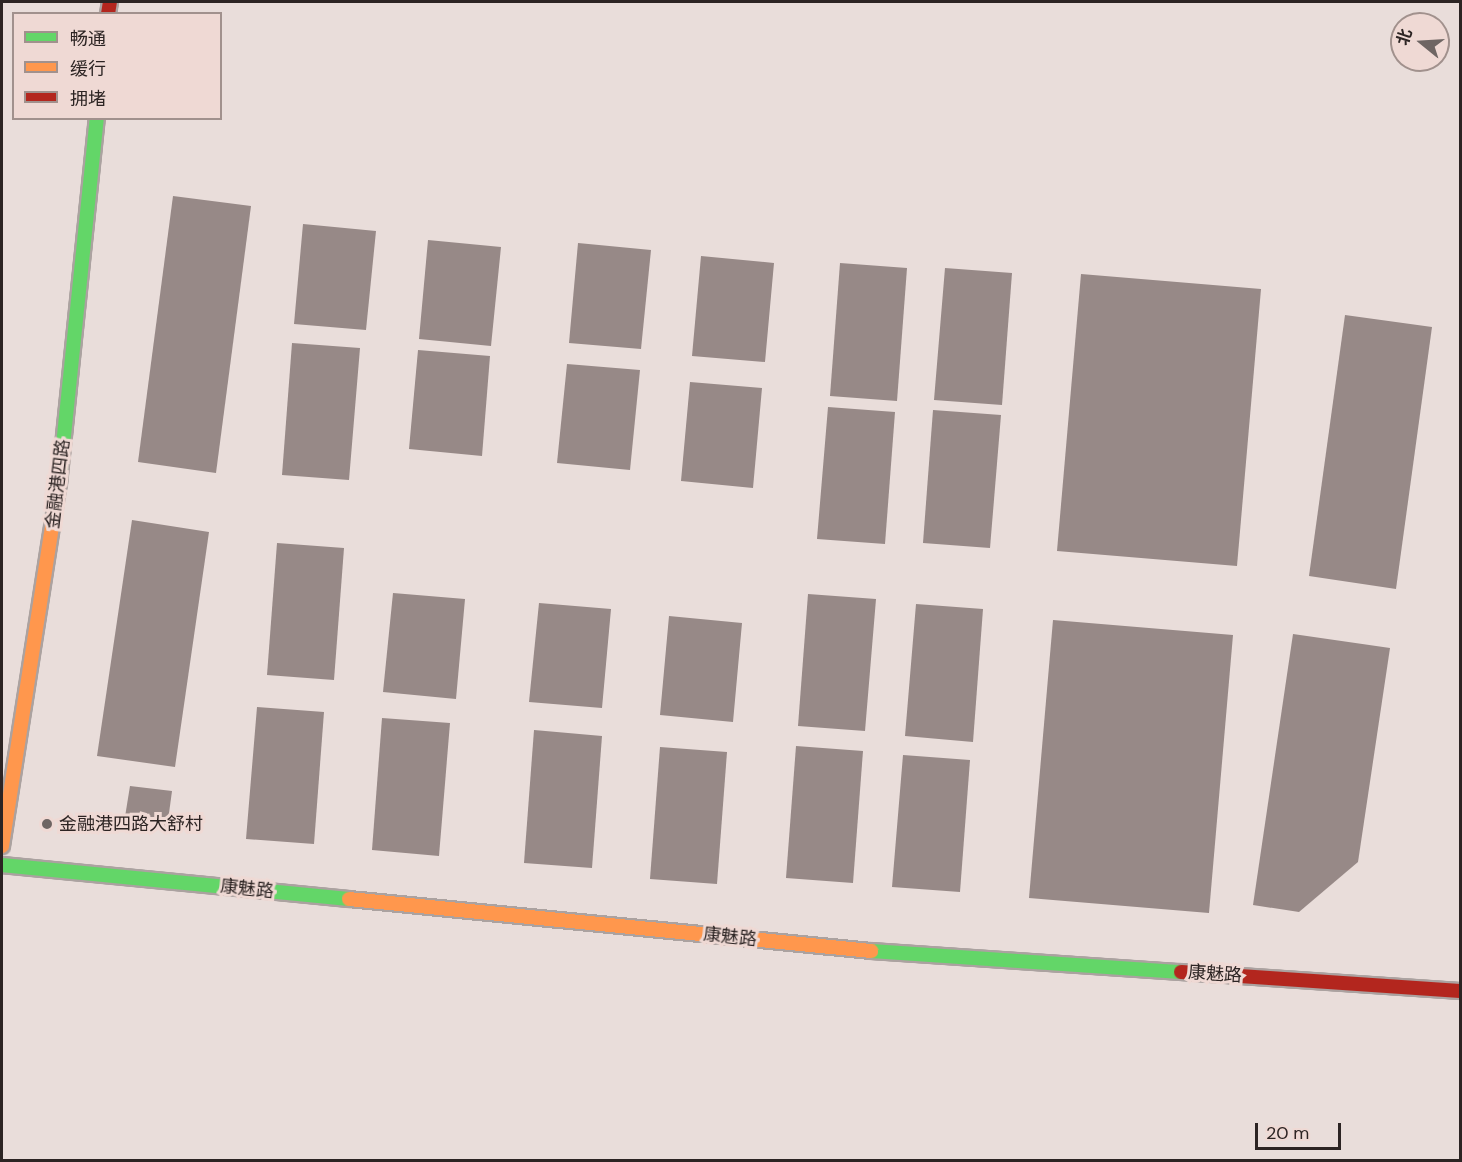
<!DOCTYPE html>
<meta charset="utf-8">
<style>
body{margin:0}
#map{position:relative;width:1462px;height:1162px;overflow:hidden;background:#e9ddda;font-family:"DM Sans","Noto Sans SC",sans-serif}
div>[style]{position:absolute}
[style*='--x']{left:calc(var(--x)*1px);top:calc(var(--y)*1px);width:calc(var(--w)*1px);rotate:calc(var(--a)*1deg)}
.building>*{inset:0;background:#978987}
.roads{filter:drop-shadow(2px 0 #aba2a0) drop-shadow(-2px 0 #aba2a0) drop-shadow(0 2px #aba2a0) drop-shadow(0 -2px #aba2a0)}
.fast>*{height:14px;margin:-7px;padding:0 7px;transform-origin:7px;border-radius:7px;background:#63d668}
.slow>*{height:14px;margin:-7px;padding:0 7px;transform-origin:7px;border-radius:7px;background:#ff974d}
.jam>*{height:14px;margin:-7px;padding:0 7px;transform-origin:7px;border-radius:7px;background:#b3261e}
.dots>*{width:16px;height:16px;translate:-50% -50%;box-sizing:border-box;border:3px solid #efd9d4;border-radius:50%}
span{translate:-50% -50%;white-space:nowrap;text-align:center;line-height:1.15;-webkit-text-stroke:6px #efd9d4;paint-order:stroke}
.street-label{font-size:18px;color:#2c2423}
.poi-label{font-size:18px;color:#2c2423}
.left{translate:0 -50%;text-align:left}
.frame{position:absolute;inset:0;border:3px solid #2c2423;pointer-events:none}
.legend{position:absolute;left:12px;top:12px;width:210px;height:108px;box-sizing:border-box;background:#efd9d4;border:2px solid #a1918d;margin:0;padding:8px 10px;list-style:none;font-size:18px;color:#2c2423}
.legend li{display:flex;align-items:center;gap:12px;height:30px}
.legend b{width:30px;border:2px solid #a1918d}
.north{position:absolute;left:1390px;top:12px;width:60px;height:60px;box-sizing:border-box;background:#efd9d4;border:2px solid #a1918d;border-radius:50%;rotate:288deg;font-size:16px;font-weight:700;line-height:24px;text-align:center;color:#2c2423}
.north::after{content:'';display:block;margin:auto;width:21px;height:27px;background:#6e6563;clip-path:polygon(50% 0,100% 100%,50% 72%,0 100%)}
.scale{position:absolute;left:1255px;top:1123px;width:86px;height:27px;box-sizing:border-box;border:3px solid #2c2423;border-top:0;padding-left:8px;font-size:18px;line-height:21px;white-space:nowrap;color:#2c2423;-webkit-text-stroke:4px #efd9d4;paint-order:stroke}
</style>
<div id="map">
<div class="building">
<i style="clip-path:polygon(173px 196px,251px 206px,216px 473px,138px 462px)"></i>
<i style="clip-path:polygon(303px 224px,376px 231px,366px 330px,294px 324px)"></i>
<i style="clip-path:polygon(428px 240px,501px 247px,491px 346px,419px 339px)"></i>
<i style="clip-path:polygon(578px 243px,651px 250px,641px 349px,569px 343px)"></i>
<i style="clip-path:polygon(701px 256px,774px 263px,765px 362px,692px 356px)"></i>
<i style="clip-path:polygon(840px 263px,907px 268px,897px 401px,830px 396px)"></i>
<i style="clip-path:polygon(945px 268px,1012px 273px,1002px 405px,934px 400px)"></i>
<i style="clip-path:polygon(1081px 274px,1261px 289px,1237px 566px,1057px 551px)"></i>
<i style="clip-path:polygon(1345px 315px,1432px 327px,1396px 589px,1309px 576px)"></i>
<i style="clip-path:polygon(292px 343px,360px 348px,349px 480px,282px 475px)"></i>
<i style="clip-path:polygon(418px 350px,490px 356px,482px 456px,409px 449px)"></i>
<i style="clip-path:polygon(567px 364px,640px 370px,630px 470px,557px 463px)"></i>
<i style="clip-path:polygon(690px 382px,762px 388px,753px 488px,681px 481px)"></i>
<i style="clip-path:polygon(828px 407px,895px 412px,885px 544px,817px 539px)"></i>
<i style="clip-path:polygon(933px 410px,1001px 415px,990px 548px,923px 543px)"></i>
<i style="clip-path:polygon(132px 520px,209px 532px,175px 767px,97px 756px)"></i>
<i style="clip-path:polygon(277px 543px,344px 548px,334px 680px,267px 675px)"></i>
<i style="clip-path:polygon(393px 593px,465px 599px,456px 699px,383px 692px)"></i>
<i style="clip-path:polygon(808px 594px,876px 599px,865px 731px,798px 726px)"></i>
<i style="clip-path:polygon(539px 603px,611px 609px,602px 708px,529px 702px)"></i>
<i style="clip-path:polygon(916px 604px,983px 609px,973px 742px,905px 736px)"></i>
<i style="clip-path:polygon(669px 616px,742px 623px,733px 722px,660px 715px)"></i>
<i style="clip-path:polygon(1053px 620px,1233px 635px,1209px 913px,1029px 898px)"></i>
<i style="clip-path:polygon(1293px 634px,1390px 648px,1358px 862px,1299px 912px,1253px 905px)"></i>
<i style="clip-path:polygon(257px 707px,324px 712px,314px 844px,246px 839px)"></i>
<i style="clip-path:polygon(382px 718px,450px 723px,439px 856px,372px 850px)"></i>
<i style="clip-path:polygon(534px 730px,602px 736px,592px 868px,524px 863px)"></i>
<i style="clip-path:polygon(796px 746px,863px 751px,853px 883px,786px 878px)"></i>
<i style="clip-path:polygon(660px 747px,727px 752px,717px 884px,650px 879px)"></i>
<i style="clip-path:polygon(903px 755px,970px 760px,960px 892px,892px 887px)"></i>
<i style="clip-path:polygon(130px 786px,172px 791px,167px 828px,124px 823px)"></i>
</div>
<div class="roads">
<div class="fast">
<i style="--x:59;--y:484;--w:368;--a:-84.1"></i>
<i style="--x:2;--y:865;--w:349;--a:5.6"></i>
<i style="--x:871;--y:951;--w:311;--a:3.9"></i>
</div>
<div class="slow">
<i style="--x:2;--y:846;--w:366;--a:-81.1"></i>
<i style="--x:349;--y:899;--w:525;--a:5.69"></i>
</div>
<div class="jam">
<i style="--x:108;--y:14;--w:12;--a:-81"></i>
<i style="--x:1181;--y:972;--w:280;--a:3.9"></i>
</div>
</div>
<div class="dots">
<i style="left:47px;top:824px;background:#6e6563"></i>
</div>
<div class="street-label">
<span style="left:58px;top:484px;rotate:-83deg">金融港四路</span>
<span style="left:247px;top:889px;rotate:6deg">康魅路</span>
<span style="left:730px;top:937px;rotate:6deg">康魅路</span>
<span style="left:1215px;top:974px;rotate:4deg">康魅路</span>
</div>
<div class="poi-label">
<span class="left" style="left:59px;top:824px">金融港四路大舒村</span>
</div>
<div class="frame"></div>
<ul class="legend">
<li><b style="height:8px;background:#63d668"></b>畅通</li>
<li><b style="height:8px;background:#ff974d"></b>缓行</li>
<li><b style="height:8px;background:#b3261e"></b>拥堵</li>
</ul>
<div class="north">北</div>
<div class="scale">20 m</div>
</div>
